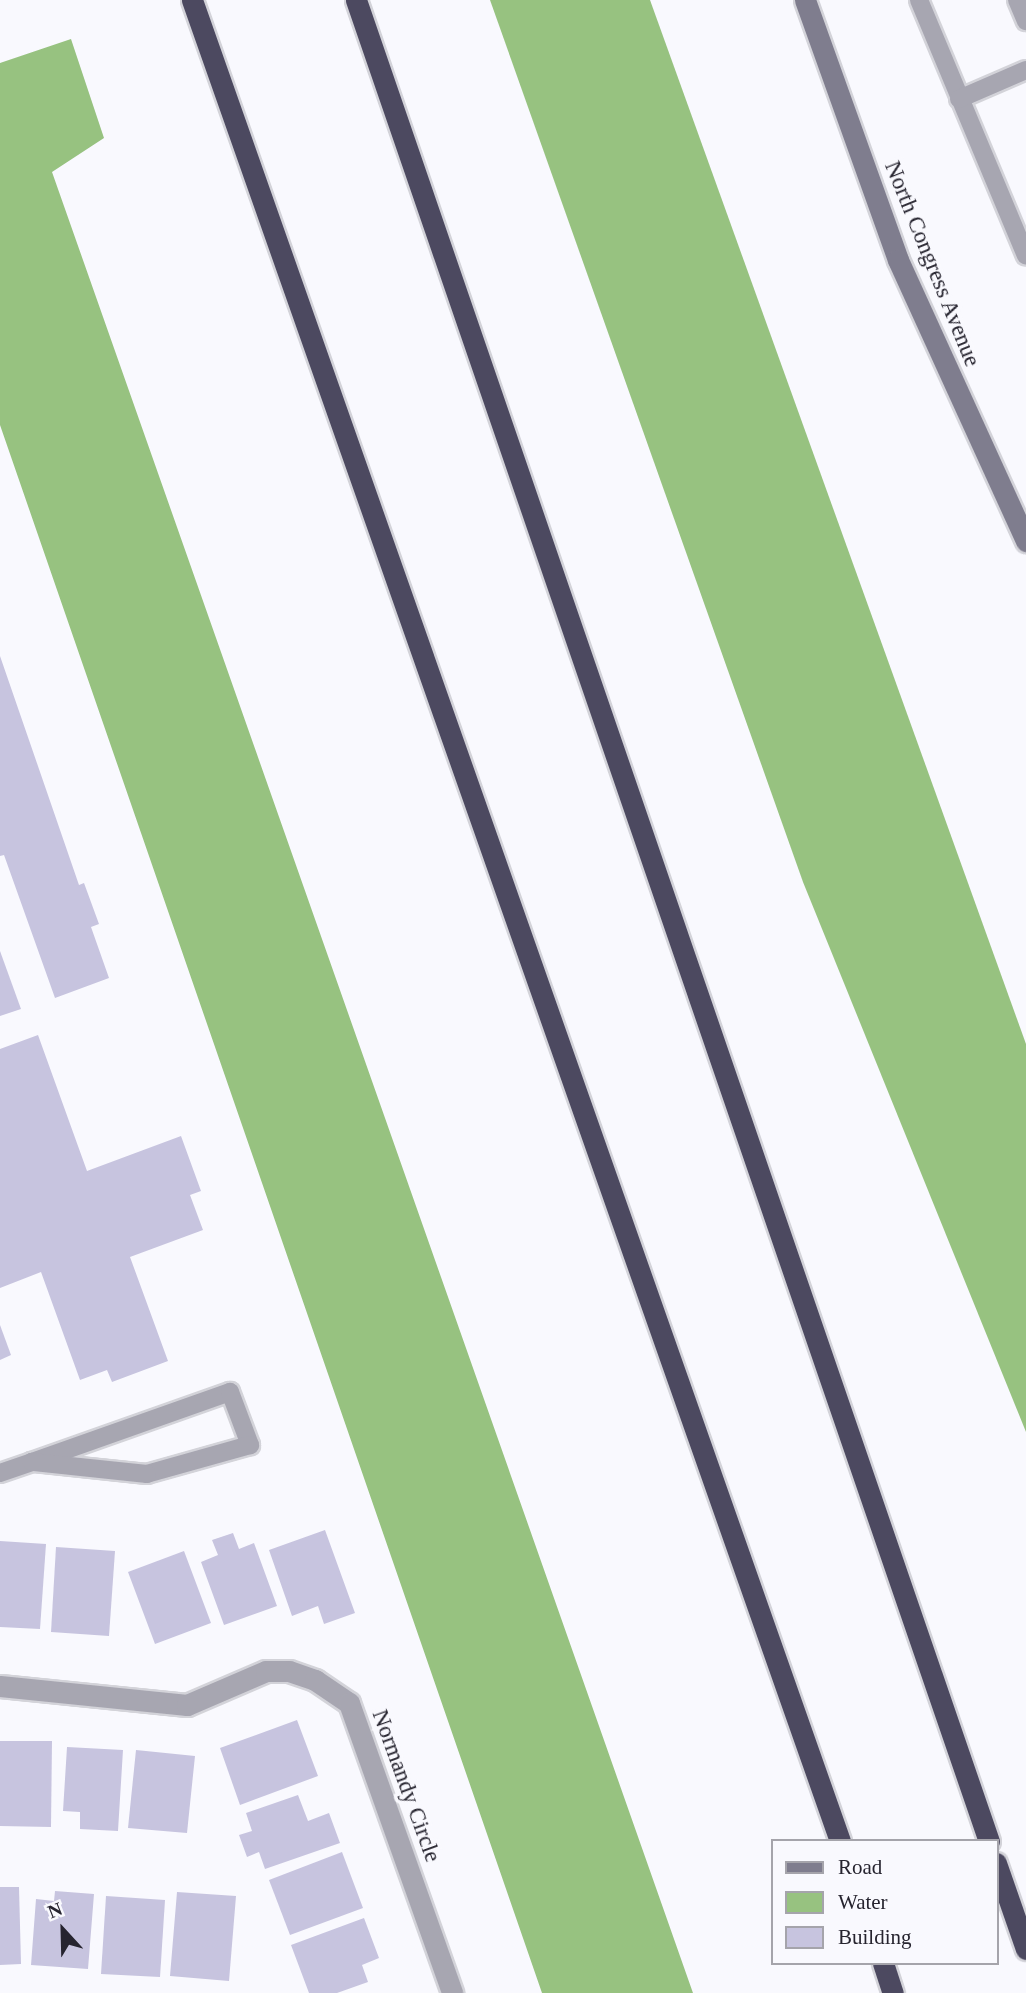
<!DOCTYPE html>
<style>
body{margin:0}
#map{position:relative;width:1026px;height:1993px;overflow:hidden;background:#f9f9fe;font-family:Georgia,serif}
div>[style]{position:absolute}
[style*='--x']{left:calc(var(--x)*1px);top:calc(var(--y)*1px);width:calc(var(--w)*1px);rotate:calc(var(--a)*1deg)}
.water>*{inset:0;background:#97c280}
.building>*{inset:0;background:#c7c4df}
.roads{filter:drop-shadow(2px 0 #d3d3d9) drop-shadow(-2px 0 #d3d3d9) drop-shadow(0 2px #d3d3d9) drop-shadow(0 -2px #d3d3d9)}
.lane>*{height:18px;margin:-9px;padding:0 9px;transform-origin:9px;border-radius:9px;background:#a7a6b1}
.street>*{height:21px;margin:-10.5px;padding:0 10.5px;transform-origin:10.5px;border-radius:10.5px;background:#a7a6b1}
.secondary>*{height:21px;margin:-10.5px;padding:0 10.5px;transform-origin:10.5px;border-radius:10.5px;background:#7f7d8e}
.highway>*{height:21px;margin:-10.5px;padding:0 10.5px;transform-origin:10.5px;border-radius:10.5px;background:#4c4960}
span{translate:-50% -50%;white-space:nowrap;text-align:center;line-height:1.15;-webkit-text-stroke:7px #f9f9fe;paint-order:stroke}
.street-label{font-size:23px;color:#26242f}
.legend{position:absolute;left:771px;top:1839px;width:228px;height:126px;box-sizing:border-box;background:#f9f9fe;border:2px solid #a5a4ab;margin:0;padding:9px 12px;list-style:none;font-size:21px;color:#26242f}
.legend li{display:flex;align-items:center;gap:14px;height:35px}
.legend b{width:35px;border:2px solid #a5a4ab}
.north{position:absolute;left:28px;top:1895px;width:70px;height:70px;-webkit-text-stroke:5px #f9f9fe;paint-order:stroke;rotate:338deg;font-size:19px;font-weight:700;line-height:28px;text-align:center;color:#26242f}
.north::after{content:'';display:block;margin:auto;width:24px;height:32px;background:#26242f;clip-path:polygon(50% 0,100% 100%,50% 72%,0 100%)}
</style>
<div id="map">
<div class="water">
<i style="clip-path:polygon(490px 0,650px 0,1026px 1044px,1026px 1432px,803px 882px)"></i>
<i style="clip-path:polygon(71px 39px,104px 138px,52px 172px,693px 1993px,542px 1993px,0 425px,0 63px)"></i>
</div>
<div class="building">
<i style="clip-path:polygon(0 656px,79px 885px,84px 883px,99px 924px,91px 927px,109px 978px,55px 998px,4px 855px,0 856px)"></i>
<i style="clip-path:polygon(0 951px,21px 1009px,0 1016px)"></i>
<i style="clip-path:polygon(38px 1035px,87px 1171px,181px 1136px,201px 1191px,190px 1195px,203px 1230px,130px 1257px,168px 1361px,112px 1382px,107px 1370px,80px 1380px,41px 1272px,0 1288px,0 1049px)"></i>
<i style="clip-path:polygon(0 1325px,11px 1355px,0 1360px)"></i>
<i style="clip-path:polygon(325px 1530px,355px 1613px,324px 1624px,318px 1606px,292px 1616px,269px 1550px)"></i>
<i style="clip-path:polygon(233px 1533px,239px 1549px,254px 1543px,277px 1606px,224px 1625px,201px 1562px,218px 1555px,212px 1540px)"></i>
<i style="clip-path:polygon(0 1541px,46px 1544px,40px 1629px,0 1627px)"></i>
<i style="clip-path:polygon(56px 1547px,115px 1551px,109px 1636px,51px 1632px)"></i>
<i style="clip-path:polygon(184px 1551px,211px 1623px,155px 1644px,128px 1572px)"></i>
<i style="clip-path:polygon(297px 1720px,318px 1776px,240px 1805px,220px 1748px)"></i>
<i style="clip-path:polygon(0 1741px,52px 1741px,51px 1827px,0 1826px)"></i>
<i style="clip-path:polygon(67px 1747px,123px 1750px,118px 1831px,80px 1829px,80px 1812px,63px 1811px)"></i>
<i style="clip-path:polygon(136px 1750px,195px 1756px,187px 1833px,128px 1828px)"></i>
<i style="clip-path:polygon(298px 1795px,308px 1821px,329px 1813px,340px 1843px,265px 1869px,259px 1852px,247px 1857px,239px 1835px,252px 1831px,246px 1813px)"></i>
<i style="clip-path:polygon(342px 1852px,363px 1908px,290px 1935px,269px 1880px)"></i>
<i style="clip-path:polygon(0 1887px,19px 1887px,21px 1964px,0 1965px)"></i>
<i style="clip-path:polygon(55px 1891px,94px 1894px,88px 1969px,31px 1965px,36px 1899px,54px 1901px)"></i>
<i style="clip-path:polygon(177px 1892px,236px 1896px,229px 1981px,170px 1976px)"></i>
<i style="clip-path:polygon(106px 1896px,165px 1900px,160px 1977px,101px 1974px)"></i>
<i style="clip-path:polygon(364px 1918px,379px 1958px,362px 1965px,368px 1982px,337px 1993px,309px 1993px,291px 1945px)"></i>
</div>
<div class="roads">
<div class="lane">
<i style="--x:919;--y:0;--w:277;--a:67.3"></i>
<i style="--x:1017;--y:0;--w:23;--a:67"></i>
<i style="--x:959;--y:99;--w:73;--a:-23.4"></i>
<i style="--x:0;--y:1473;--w:34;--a:-19"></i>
<i style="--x:32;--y:1462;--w:210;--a:-19.5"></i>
<i style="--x:230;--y:1392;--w:57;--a:69.3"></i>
<i style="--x:250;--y:1445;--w:107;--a:164.3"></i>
<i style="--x:147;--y:1474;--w:116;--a:-174"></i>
</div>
<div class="street">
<i style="--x:0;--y:1686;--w:188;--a:5.8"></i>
<i style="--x:187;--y:1705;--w:86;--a:-23.3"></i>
<i style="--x:266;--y:1671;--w:23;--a:0"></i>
<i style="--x:289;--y:1671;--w:28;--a:19"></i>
<i style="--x:315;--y:1680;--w:41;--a:34.1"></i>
<i style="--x:349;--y:1703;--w:308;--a:70.4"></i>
</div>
<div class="secondary">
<i style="--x:805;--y:0;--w:276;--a:70.3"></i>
<i style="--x:898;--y:260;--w:309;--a:65.5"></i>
</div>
<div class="highway">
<i style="--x:192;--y:0;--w:1952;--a:70.61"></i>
<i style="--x:356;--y:0;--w:1947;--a:71.03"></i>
<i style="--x:996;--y:1863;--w:91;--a:70.8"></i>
<i style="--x:883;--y:1963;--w:32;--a:72"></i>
</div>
</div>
<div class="street-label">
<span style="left:932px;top:264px;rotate:68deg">North Congress Avenue</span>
<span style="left:406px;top:1786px;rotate:70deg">Normandy Circle</span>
</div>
<ul class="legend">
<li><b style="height:9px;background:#7f7d8e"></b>Road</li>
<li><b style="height:19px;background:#97c280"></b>Water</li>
<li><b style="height:19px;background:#c7c4df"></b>Building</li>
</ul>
<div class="north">N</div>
</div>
